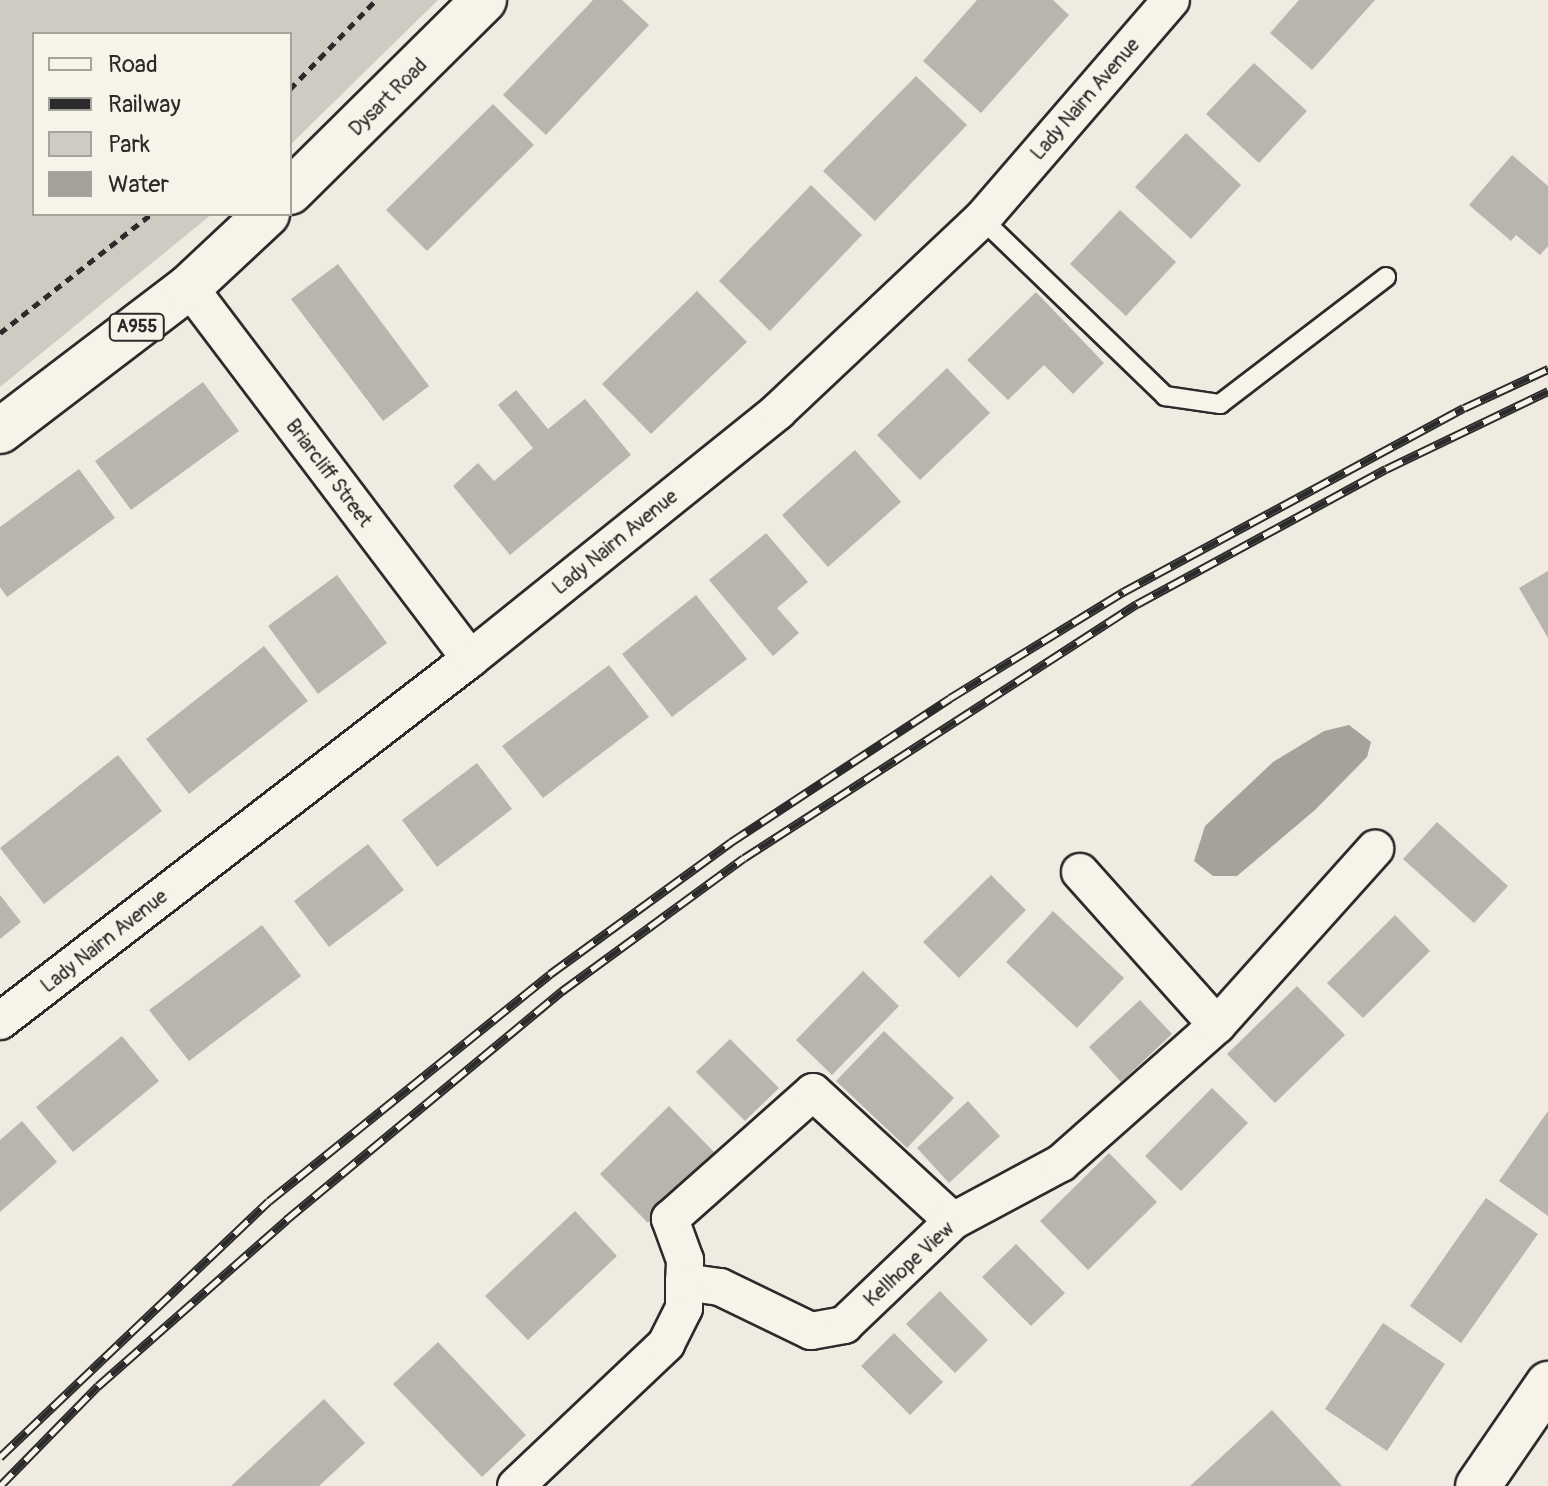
<!DOCTYPE html>
<style>
body{margin:0}
#map{position:relative;width:1548px;height:1486px;overflow:hidden;background:#efebe0;font-family:Pangolin,sans-serif}
div>[style]{position:absolute}
[style*='--x']{left:calc(var(--x)*1px);top:calc(var(--y)*1px);width:calc(var(--w)*1px);rotate:calc(var(--a)*1deg)}
.green>*{inset:0;background:#cfcbc2}
.water>*{inset:0;background:#a4a29a}
.building>*{inset:0;background:#b8b5ae}
.path>*{height:5px;margin-top:-2.5px;transform-origin:0;background:repeating-linear-gradient(90deg,#2b2b2b 0 8px,transparent 0 14px)}
.roads{filter:drop-shadow(2px 0 #2b2b2b) drop-shadow(-2px 0 #2b2b2b) drop-shadow(0 2px #2b2b2b) drop-shadow(0 -2px #2b2b2b)}
.lane>*{height:18px;margin:-9px;padding:0 9px;transform-origin:9px;border-radius:9px;background:#f7f3e8}
.street>*{height:36px;margin:-18px;padding:0 18px;transform-origin:18px;border-radius:18px;background:#f7f3e8}
.secondary>*{height:44px;margin:-22px;padding:0 22px;transform-origin:22px;border-radius:22px;background:#f7f3e8}
.primary>*{height:44px;margin:-22px;padding:0 22px;transform-origin:22px;border-radius:22px;background:#f7f3e8}
.rail>*{height:9px;margin-top:-4.5px;transform-origin:0;background:repeating-linear-gradient(90deg,#f7f3e8 0 18px,#2b2b2b 0 36px);box-sizing:border-box;border-block:2px solid #2b2b2b}
span{translate:-50% -50%;white-space:nowrap;text-align:center;line-height:1.15;-webkit-text-stroke:6px #f7f3e8;paint-order:stroke}
.shield-label span{padding:2px 6px;background:#f7f3e8;border:2px solid;border-radius:6px;-webkit-text-stroke-width:0}
.shield-label{font-size:18px;color:#2b2b2b;font-weight:700}
.street-label{font-size:20px;color:#2b2b2b}
.legend{position:absolute;left:32px;top:32px;width:260px;height:184px;box-sizing:border-box;background:#f7f3e8;border:2px solid #a5a39c;margin:0;padding:10px 14px;list-style:none;font-size:24px;color:#2b2b2b}
.legend li{display:flex;align-items:center;gap:16px;height:40px}
.legend b{width:40px;border:2px solid #a5a39c}
</style>
<div id="map">
<div class="green">
<i style="clip-path:polygon(0 0,438px 0,290px 145px,290px 34px,34px 34px,34px 214px,212px 214px,0 387px)"></i>
</div>
<div class="water">
<i style="clip-path:polygon(1349px 725px,1371px 742px,1367px 757px,1315px 810px,1237px 876px,1213px 876px,1194px 861px,1205px 826px,1273px 762px,1324px 731px)"></i>
</div>
<div class="building">
<i style="clip-path:polygon(593px 0,622px 0,649px 25px,546px 135px,503px 95px)"></i>
<i style="clip-path:polygon(977px 0,1053px 0,1069px 15px,981px 113px,923px 61px)"></i>
<i style="clip-path:polygon(1299px 0,1375px 0,1312px 70px,1270px 33px)"></i>
<i style="clip-path:polygon(1254px 63px,1307px 111px,1259px 163px,1206px 114px)"></i>
<i style="clip-path:polygon(916px 76px,967px 125px,875px 221px,823px 171px)"></i>
<i style="clip-path:polygon(493px 104px,534px 145px,427px 251px,386px 210px)"></i>
<i style="clip-path:polygon(1186px 133px,1241px 185px,1191px 239px,1135px 187px)"></i>
<i style="clip-path:polygon(1512px 155px,1548px 186px,1548px 246px,1540px 255px,1516px 235px,1511px 241px,1469px 205px)"></i>
<i style="clip-path:polygon(811px 185px,862px 235px,770px 331px,719px 281px)"></i>
<i style="clip-path:polygon(1120px 210px,1176px 262px,1126px 316px,1070px 264px)"></i>
<i style="clip-path:polygon(338px 264px,429px 386px,383px 421px,291px 299px)"></i>
<i style="clip-path:polygon(697px 291px,747px 342px,651px 434px,602px 384px)"></i>
<i style="clip-path:polygon(1036px 292px,1104px 363px,1073px 394px,1044px 365px,1008px 400px,967px 360px)"></i>
<i style="clip-path:polygon(947px 368px,990px 413px,920px 480px,877px 435px)"></i>
<i style="clip-path:polygon(203px 382px,239px 431px,131px 510px,95px 461px)"></i>
<i style="clip-path:polygon(516px 390px,548px 429px,585px 399px,631px 455px,510px 555px,453px 486px,478px 463px,494px 481px,533px 448px,498px 405px)"></i>
<i style="clip-path:polygon(855px 450px,901px 502px,828px 567px,782px 515px)"></i>
<i style="clip-path:polygon(79px 469px,115px 518px,7px 597px,0 587px,0 527px)"></i>
<i style="clip-path:polygon(766px 533px,808px 582px,777px 608px,799px 633px,773px 656px,709px 580px)"></i>
<i style="clip-path:polygon(1548px 571px,1548px 638px,1519px 588px)"></i>
<i style="clip-path:polygon(337px 575px,387px 643px,318px 694px,268px 626px)"></i>
<i style="clip-path:polygon(696px 595px,747px 659px,672px 717px,622px 654px)"></i>
<i style="clip-path:polygon(264px 646px,308px 701px,189px 794px,146px 739px)"></i>
<i style="clip-path:polygon(609px 665px,649px 717px,543px 798px,502px 746px)"></i>
<i style="clip-path:polygon(118px 755px,162px 811px,44px 904px,0 848px)"></i>
<i style="clip-path:polygon(477px 763px,512px 809px,437px 867px,402px 820px)"></i>
<i style="clip-path:polygon(1437px 822px,1508px 886px,1474px 923px,1403px 859px)"></i>
<i style="clip-path:polygon(368px 844px,404px 890px,329px 947px,294px 901px)"></i>
<i style="clip-path:polygon(991px 875px,1026px 910px,959px 978px,923px 942px)"></i>
<i style="clip-path:polygon(0 895px,21px 922px,0 939px)"></i>
<i style="clip-path:polygon(1053px 911px,1124px 978px,1077px 1028px,1006px 962px)"></i>
<i style="clip-path:polygon(1395px 915px,1430px 951px,1363px 1018px,1327px 983px)"></i>
<i style="clip-path:polygon(262px 925px,301px 976px,189px 1061px,149px 1010px)"></i>
<i style="clip-path:polygon(863px 971px,899px 1006px,832px 1075px,796px 1040px)"></i>
<i style="clip-path:polygon(1297px 986px,1345px 1035px,1275px 1103px,1227px 1054px)"></i>
<i style="clip-path:polygon(1140px 1000px,1172px 1034px,1121px 1082px,1089px 1047px)"></i>
<i style="clip-path:polygon(884px 1031px,954px 1098px,907px 1148px,836px 1081px)"></i>
<i style="clip-path:polygon(122px 1036px,159px 1081px,73px 1152px,36px 1107px)"></i>
<i style="clip-path:polygon(730px 1039px,779px 1088px,745px 1121px,696px 1072px)"></i>
<i style="clip-path:polygon(1212px 1088px,1248px 1123px,1181px 1191px,1145px 1156px)"></i>
<i style="clip-path:polygon(968px 1101px,1000px 1136px,949px 1183px,917px 1148px)"></i>
<i style="clip-path:polygon(669px 1106px,717px 1155px,648px 1223px,600px 1174px)"></i>
<i style="clip-path:polygon(1548px 1111px,1548px 1216px,1499px 1181px)"></i>
<i style="clip-path:polygon(22px 1121px,57px 1162px,0 1212px,0 1140px)"></i>
<i style="clip-path:polygon(1109px 1153px,1157px 1202px,1088px 1270px,1040px 1221px)"></i>
<i style="clip-path:polygon(1486px 1198px,1538px 1234px,1461px 1343px,1410px 1306px)"></i>
<i style="clip-path:polygon(575px 1211px,617px 1256px,528px 1340px,485px 1296px)"></i>
<i style="clip-path:polygon(1016px 1244px,1065px 1293px,1031px 1326px,982px 1277px)"></i>
<i style="clip-path:polygon(940px 1291px,988px 1340px,955px 1373px,906px 1324px)"></i>
<i style="clip-path:polygon(1383px 1323px,1445px 1364px,1387px 1451px,1325px 1409px)"></i>
<i style="clip-path:polygon(894px 1333px,943px 1382px,910px 1415px,861px 1366px)"></i>
<i style="clip-path:polygon(438px 1342px,526px 1435px,482px 1477px,393px 1384px)"></i>
<i style="clip-path:polygon(324px 1399px,365px 1443px,319px 1486px,231px 1486px)"></i>
<i style="clip-path:polygon(1272px 1410px,1342px 1486px,1190px 1486px)"></i>
</div>
<div class="path">
<i style="--x:290;--y:89;--w:124;--a:-46"></i>
<i style="--x:0;--y:333;--w:192;--a:-38.2"></i>
</div>
<div class="roads">
<div class="lane">
<i style="--x:982;--y:219;--w:255;--a:44"></i>
<i style="--x:1165;--y:396;--w:56;--a:8.3"></i>
<i style="--x:1220;--y:404;--w:209;--a:-37.4"></i>
</div>
<div class="street">
<i style="--x:189;--y:287;--w:466;--a:52.9"></i>
<i style="--x:1080;--y:872;--w:205;--a:48.2"></i>
<i style="--x:0;--y:1021;--w:593;--a:-37.6"></i>
<i style="--x:470;--y:659;--w:395;--a:-38.8"></i>
<i style="--x:778;--y:411;--w:280;--a:-43.3"></i>
<i style="--x:982;--y:219;--w:289;--a:-49.2"></i>
<i style="--x:684;--y:1282;--w:22;--a:-87"></i>
<i style="--x:685;--y:1260;--w:44;--a:-110.1"></i>
<i style="--x:670;--y:1219;--w:191;--a:-41.6"></i>
<i style="--x:813;--y:1092;--w:190;--a:42.7"></i>
<i style="--x:516;--y:1486;--w:207;--a:-43.4"></i>
<i style="--x:666;--y:1344;--w:40;--a:-63.4"></i>
<i style="--x:684;--y:1308;--w:26;--a:-90"></i>
<i style="--x:684;--y:1282;--w:36;--a:8"></i>
<i style="--x:720;--y:1287;--w:101;--a:25.8"></i>
<i style="--x:811;--y:1331;--w:34;--a:-10"></i>
<i style="--x:844;--y:1325;--w:151;--a:-43.7"></i>
<i style="--x:953;--y:1221;--w:123;--a:-28.2"></i>
<i style="--x:1061;--y:1163;--w:208;--a:-41.5"></i>
<i style="--x:1217;--y:1025;--w:237;--a:-48.1"></i>
</div>
<div class="secondary">
<i style="--x:1478;--y:1486;--w:124;--a:-55.5"></i>
</div>
<div class="primary">
<i style="--x:290;--y:192;--w:273;--a:-44.7"></i>
<i style="--x:0;--y:431;--w:238;--a:-37.3"></i>
<i style="--x:189;--y:287;--w:107;--a:-43.1"></i>
</div>
</div>
<div class="rail">
<i style="--x:0;--y:1457;--w:371;--a:-43.6"></i>
<i style="--x:269;--y:1201;--w:361;--a:-38.9"></i>
<i style="--x:550;--y:974;--w:224;--a:-36.1"></i>
<i style="--x:731;--y:842;--w:262;--a:-33.3"></i>
<i style="--x:950;--y:698;--w:203;--a:-31.5"></i>
<i style="--x:1123;--y:592;--w:387;--a:-28.4"></i>
<i style="--x:1464;--y:408;--w:93;--a:-24.9"></i>
<i style="--x:0;--y:1486;--w:140;--a:-45.6"></i>
<i style="--x:98;--y:1386;--w:251;--a:-41.4"></i>
<i style="--x:286;--y:1220;--w:359;--a:-39.7"></i>
<i style="--x:562;--y:991;--w:225;--a:-36.2"></i>
<i style="--x:744;--y:858;--w:468;--a:-32.9"></i>
<i style="--x:1137;--y:604;--w:283;--a:-28.5"></i>
<i style="--x:1386;--y:469;--w:180;--a:-25.7"></i>
</div>
<div class="shield-label">
<span style="left:137px;top:327px">A955</span>
</div>
<div class="street-label">
<span style="left:388px;top:97px;rotate:-45deg">Dysart Road</span>
<span style="left:1085px;top:99px;rotate:-49deg">Lady Nairn Avenue</span>
<span style="left:329px;top:473px;rotate:53deg">Briarcliff Street</span>
<span style="left:615px;top:542px;rotate:-39deg">Lady Nairn Avenue</span>
<span style="left:104px;top:941px;rotate:-38deg">Lady Nairn Avenue</span>
<span style="left:909px;top:1264px;rotate:-43deg">Kellhope View</span>
</div>
<ul class="legend">
<li><b style="height:10px;background:#f7f3e8"></b>Road</li>
<li><b style="height:10px;background:#2b2b2b"></b>Railway</li>
<li><b style="height:22px;background:#cfcbc2"></b>Park</li>
<li><b style="height:22px;background:#a4a29a"></b>Water</li>
</ul>
</div>
